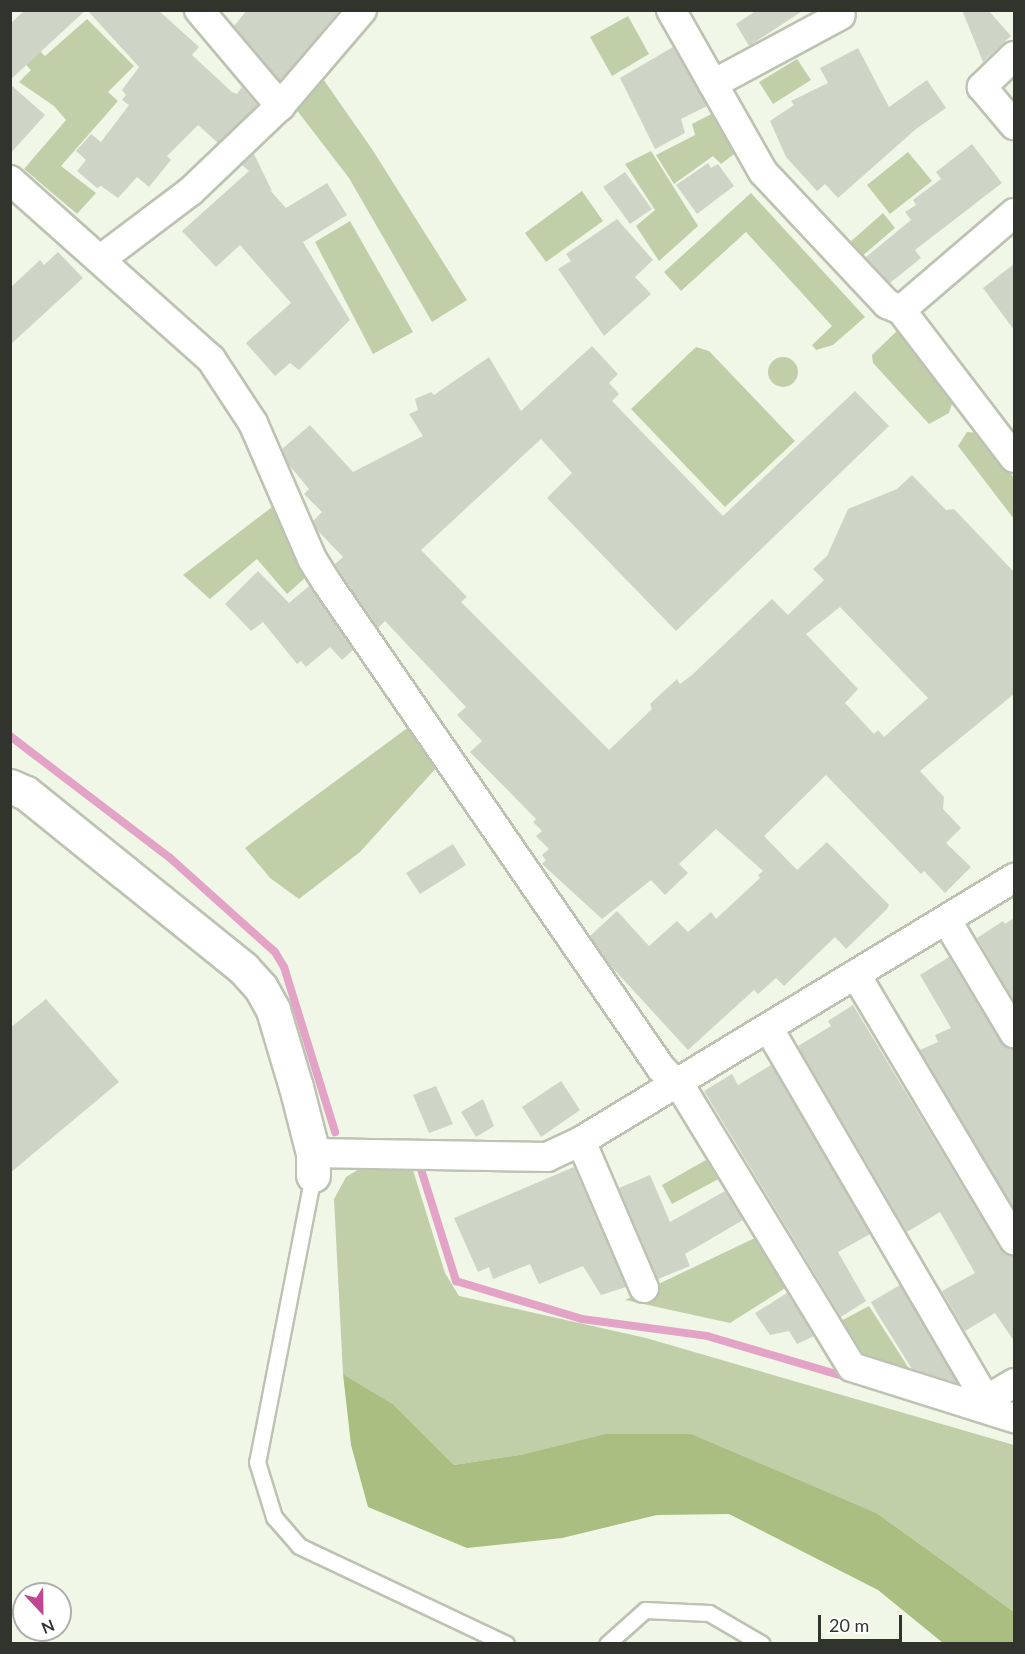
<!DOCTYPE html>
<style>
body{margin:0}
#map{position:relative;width:1025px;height:1654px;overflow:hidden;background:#f1f7e7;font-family:Lato,sans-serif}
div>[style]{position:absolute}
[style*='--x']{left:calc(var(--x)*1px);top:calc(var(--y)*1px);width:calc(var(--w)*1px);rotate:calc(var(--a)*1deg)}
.green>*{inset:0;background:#c1cfa9}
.round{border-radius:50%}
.forest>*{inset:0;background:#a9be80}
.stream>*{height:8px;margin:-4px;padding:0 4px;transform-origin:4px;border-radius:4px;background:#e3a3c6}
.building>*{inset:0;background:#cfd5c6}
.roads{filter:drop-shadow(2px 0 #bdc3b3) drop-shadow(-2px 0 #bdc3b3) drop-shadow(0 2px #bdc3b3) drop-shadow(0 -2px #bdc3b3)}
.lane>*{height:15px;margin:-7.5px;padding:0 7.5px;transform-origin:7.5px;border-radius:7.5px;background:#fff}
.street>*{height:28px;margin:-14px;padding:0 14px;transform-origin:14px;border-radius:14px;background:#fff}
.secondary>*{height:33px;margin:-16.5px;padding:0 16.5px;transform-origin:16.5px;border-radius:16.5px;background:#fff}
span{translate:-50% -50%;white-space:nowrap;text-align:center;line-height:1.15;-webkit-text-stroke:5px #fff;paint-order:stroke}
.frame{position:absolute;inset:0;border:12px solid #31332d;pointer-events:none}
.north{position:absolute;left:12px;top:1582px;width:60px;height:60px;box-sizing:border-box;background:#fff;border:2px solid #adadab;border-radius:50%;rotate:158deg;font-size:16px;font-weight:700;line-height:24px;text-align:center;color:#31332d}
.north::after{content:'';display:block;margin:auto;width:21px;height:27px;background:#c24593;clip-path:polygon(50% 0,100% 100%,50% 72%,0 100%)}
.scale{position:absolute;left:818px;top:1615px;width:84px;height:27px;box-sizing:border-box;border:3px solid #31332d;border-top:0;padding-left:8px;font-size:18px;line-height:21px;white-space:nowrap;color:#31332d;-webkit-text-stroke:4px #fff;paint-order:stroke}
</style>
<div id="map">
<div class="green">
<i style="clip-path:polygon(628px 16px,649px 54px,612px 76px,590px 37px)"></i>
<i style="clip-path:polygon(87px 19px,134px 66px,108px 92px,118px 101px,61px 166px,96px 193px,77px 214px,24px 169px,66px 120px,54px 106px,19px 82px,31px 70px,11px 49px,10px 22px,45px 56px)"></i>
<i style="clip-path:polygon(797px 59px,811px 80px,773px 104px,759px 82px)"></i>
<i style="clip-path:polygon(321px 76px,372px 149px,467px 300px,432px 322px,349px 178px,292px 104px)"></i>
<i style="clip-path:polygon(717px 111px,737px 152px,721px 164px,713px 156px,674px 184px,656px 155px,695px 135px,692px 124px)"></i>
<i style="clip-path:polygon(651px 151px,698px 226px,659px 261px,636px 226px,655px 210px,625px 164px)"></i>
<i style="clip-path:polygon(908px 152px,932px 181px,890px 214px,867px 185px)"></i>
<i style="clip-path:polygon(582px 191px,603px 221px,546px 262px,525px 233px)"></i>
<i style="clip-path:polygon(751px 193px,865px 317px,833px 345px,816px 350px,812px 345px,832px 326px,746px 232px,681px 291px,664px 272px)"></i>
<i style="clip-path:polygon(883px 213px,895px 228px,861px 257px,849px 243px)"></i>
<i style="clip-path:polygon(350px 221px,413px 332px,373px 354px,315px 242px)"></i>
<i style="clip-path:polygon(899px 329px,954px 398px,949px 413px,929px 424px,873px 363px,872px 355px)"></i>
<i style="clip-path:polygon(696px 347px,709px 351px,795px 441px,725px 507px,631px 409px)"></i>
<i class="round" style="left:768px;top:357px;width:30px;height:30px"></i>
<i style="clip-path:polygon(967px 432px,981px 433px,1014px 478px,1014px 519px,958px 446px)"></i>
<i style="clip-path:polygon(272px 507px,305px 578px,287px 594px,257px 559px,210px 599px,183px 575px)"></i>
<i style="clip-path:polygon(410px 726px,438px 766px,360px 852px,299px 899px,270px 878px,245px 848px)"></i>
<i style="clip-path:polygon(713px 1156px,724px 1176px,672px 1204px,662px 1185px)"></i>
<i style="clip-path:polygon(364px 1166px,412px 1167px,445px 1273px,459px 1296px,646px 1338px,1014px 1445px,1014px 1612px,878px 1514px,525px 1454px,454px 1465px,393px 1404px,343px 1374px,334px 1199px,346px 1177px)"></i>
<i style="clip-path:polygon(761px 1235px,790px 1285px,730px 1323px,625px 1300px)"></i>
<i style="clip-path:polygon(869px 1306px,910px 1370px,857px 1352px,837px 1323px)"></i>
</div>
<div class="forest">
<i style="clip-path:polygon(343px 1374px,393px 1404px,454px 1465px,525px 1454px,606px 1434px,691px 1434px,878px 1514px,1014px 1612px,1014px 1643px,943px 1643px,878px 1590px,729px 1514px,657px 1515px,562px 1538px,467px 1548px,368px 1507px,351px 1445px)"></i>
</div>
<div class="stream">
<i style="--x:10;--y:736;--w:200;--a:37.3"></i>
<i style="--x:169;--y:857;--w:142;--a:41.9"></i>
<i style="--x:275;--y:952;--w:17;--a:59"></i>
<i style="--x:284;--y:967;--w:173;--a:72.8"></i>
<i style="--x:420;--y:1166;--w:121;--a:72.6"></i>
<i style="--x:456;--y:1281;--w:132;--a:16.8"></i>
<i style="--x:582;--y:1319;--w:126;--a:7.7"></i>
<i style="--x:707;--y:1336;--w:149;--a:16.4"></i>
</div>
<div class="building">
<i style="clip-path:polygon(25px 10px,86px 10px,10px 80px,10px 24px)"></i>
<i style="clip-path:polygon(87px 10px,158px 10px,199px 47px,192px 55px,232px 92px,237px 94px,242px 87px,257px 105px,218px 143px,198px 125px,167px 156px,171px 160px,149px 187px,137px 177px,118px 198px,101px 186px,97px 188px,77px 171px,86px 160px,76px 151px,91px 134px,101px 142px,129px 105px,122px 100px,126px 95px,122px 90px,139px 67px)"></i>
<i style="clip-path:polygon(247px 10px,340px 10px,280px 81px,234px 26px)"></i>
<i style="clip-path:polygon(757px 10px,804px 10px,749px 46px,736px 24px)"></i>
<i style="clip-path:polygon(962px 10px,988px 10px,1011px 36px,983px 62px)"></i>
<i style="clip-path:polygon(673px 47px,707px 106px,681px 119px,685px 133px,655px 149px,620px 78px)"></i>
<i style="clip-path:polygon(858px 48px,889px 107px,927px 80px,946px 108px,916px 129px,838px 198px,825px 184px,817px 191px,786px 157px,770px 121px,794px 105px,791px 101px,828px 83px,820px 68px)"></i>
<i style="clip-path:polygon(10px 84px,45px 115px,10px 154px)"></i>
<i style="clip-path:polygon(972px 144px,1002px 183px,915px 250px,921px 258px,890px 283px,866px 257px,911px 220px,905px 212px,916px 205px,913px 200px,941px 179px,936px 172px)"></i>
<i style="clip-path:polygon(254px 154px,272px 191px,269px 189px,286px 208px,327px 183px,347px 215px,303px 242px,350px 320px,299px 370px,290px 363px,275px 376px,246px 343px,291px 303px,240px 245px,216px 267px,182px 231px,249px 171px,242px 165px)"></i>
<i style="clip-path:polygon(708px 163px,711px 168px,718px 164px,734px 186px,697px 214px,676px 185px)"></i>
<i style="clip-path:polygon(625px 172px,652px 209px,630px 224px,603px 187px)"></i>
<i style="clip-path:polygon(617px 219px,653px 260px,635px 277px,651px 294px,604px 336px,558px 269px,571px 261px,566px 254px)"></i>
<i style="clip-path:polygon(58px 252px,83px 278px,10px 345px,10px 288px,40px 260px,44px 265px)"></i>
<i style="clip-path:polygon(1014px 264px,1014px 330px,983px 288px)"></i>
<i style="clip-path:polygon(evenodd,592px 346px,618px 374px,609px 383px,619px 394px,612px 401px,723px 516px,855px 391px,889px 426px,676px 631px,547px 498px,572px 473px,541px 439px,421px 550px,467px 597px,461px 602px,609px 750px,652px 709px,650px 704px,677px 679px,680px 684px,692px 675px,772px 599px,788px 615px,824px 580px,813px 569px,827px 556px,848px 509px,897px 489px,912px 475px,946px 510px,954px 509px,1014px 572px,1014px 694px,920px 771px,944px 797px,943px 809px,961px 828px,946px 843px,971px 867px,945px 893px,924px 871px,921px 874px,826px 775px,764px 836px,797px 870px,827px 842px,889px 905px,887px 909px,846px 949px,835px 937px,784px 986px,776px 978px,758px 994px,754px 990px,688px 1050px,610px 965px,590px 936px,617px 911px,649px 946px,677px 921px,688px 932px,711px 912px,716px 919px,760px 878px,758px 875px,763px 871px,716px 829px,679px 864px,688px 873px,665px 895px,651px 880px,602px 919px,542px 864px,546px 860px,542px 855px,549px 849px,536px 836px,542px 831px,533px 822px,536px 819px,470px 752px,482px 741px,457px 715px,466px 707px,385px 621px,378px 628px,341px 574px,335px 564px,343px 557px,318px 531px,313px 521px,322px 512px,304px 494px,309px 489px,289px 465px,282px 449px,310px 425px,353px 472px,423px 436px,409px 414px,418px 410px,415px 399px,431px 392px,434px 395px,489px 357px,521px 411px,592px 346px,840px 607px,928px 698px,884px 737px,878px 730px,874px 734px,845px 703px,858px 689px,806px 634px,840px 607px)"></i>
<i style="clip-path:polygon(258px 571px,289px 603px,309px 586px,353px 650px,342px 660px,330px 647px,306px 667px,301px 661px,297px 664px,263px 622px,251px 631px,225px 604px)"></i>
<i style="clip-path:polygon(453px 844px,466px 865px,420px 894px,406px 873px)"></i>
<i style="clip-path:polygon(1014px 918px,1014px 1002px,977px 938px,1003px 921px,1005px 924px)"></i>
<i style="clip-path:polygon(949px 957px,1000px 1041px,1014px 1049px,1014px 1209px,920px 1050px,938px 1042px,935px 1035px,951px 1028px,920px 975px)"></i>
<i style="clip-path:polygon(46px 999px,119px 1082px,10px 1173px,10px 1028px)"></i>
<i style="clip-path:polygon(853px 1005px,1000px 1248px,1014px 1256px,1014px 1341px,995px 1313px,965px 1331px,942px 1291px,975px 1273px,940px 1212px,907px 1232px,798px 1046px,831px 1026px,828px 1021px)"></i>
<i style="clip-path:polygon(771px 1065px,870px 1234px,838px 1252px,866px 1301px,841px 1317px,704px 1091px,732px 1074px,738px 1085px)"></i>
<i style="clip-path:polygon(561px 1081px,580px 1110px,541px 1137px,522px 1107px)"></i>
<i style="clip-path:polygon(436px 1086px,453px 1124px,429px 1133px,413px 1095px)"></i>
<i style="clip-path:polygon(483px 1099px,494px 1126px,476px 1137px,461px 1112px)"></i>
<i style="clip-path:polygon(574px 1167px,626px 1287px,601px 1295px,583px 1266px,539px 1284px,530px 1264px,493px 1279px,489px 1267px,478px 1272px,454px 1218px)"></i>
<i style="clip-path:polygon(650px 1175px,670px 1222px,725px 1191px,743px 1220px,685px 1254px,690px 1266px,658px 1279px,619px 1188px)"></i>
<i style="clip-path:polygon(900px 1285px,957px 1383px,912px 1369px,877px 1313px,871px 1302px)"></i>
<i style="clip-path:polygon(787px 1293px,814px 1336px,797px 1344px,789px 1331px,770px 1335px,755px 1313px)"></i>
</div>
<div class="roads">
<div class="lane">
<i style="--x:313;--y:1175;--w:292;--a:101"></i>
<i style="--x:257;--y:1462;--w:58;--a:72.8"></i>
<i style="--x:274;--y:1517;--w:38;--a:49"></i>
<i style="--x:299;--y:1546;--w:229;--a:25.3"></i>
<i style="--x:607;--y:1644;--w:51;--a:-41.8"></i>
<i style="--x:645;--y:1610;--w:64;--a:2.7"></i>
<i style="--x:709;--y:1613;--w:61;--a:30.3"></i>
</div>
<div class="street">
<i style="--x:199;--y:10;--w:126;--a:49.8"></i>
<i style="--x:671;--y:10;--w:186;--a:60.4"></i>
<i style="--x:763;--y:172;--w:181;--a:46.8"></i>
<i style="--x:887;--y:304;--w:15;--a:23"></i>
<i style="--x:901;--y:310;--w:186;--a:52.6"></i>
<i style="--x:1014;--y:56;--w:45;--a:135.9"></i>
<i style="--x:982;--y:87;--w:50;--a:49.9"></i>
<i style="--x:713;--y:84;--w:145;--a:-28.3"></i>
<i style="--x:10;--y:180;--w:269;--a:41.7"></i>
<i style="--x:211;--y:359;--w:77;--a:56.7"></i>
<i style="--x:253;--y:423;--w:148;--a:66.5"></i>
<i style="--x:312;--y:559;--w:28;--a:58"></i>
<i style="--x:327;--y:583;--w:589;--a:55.45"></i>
<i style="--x:661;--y:1068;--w:33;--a:46"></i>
<i style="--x:684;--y:1092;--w:322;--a:58.6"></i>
<i style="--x:852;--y:1367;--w:170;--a:17.5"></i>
<i style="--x:101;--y:259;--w:113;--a:-37.1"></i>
<i style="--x:191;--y:191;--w:123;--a:-43.7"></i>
<i style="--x:280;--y:106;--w:126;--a:-49.5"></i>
<i style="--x:901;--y:310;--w:149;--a:-40.6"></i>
<i style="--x:947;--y:921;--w:131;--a:59.1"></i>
<i style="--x:856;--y:975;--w:309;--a:59.2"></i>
<i style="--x:769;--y:1029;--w:430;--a:59.7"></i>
<i style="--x:581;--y:1141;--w:160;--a:66.8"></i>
<i style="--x:313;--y:1153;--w:234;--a:1"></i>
<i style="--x:547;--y:1157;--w:38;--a:-25"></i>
<i style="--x:581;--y:1141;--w:507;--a:-31.27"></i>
<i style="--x:983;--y:1408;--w:9;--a:-69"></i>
<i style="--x:986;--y:1400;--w:33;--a:-31"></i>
</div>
<div class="secondary">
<i style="--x:10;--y:786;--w:17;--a:24"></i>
<i style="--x:26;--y:793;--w:126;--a:38.9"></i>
<i style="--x:124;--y:872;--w:154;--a:38.9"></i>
<i style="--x:244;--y:969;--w:25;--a:48"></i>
<i style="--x:261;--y:988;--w:25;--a:61"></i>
<i style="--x:273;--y:1010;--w:80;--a:73.4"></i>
<i style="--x:296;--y:1087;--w:68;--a:75.6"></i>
<i style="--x:313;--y:1153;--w:22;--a:90"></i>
</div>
</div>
<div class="frame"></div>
<div class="north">N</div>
<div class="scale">20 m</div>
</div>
